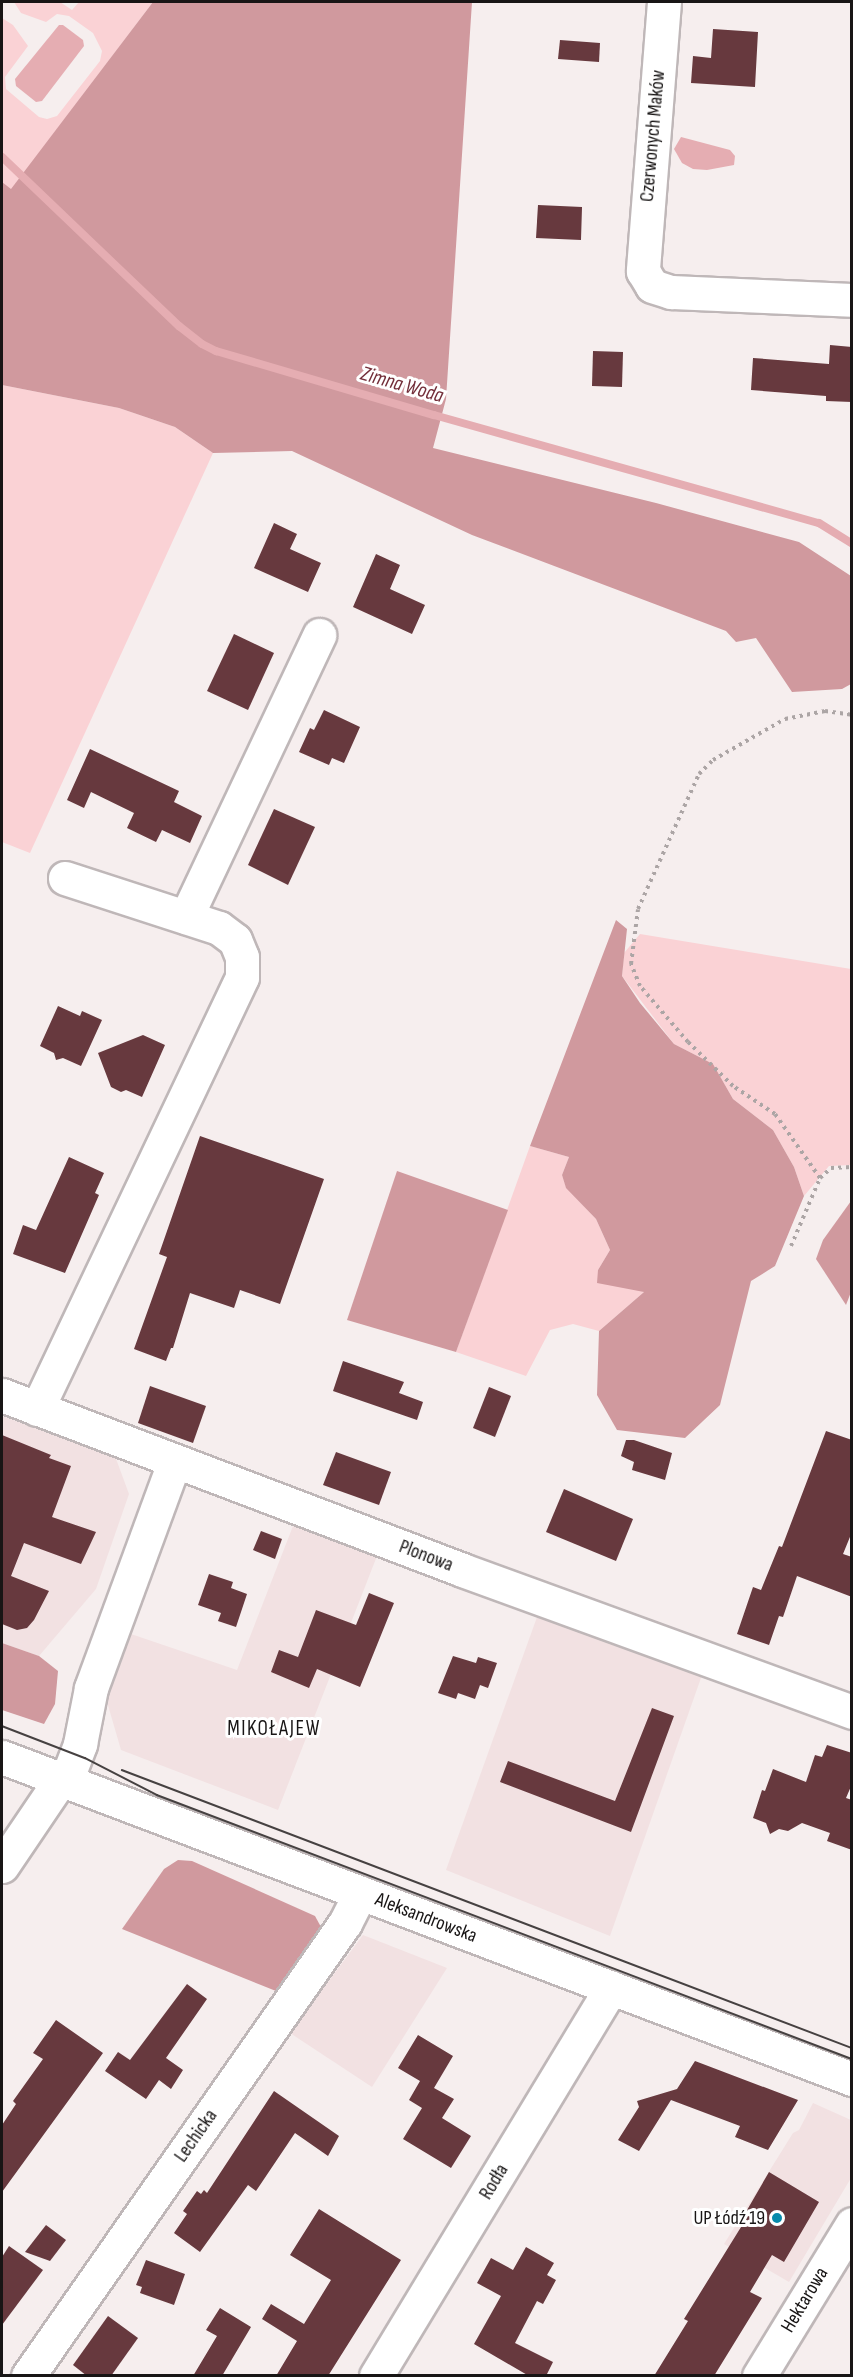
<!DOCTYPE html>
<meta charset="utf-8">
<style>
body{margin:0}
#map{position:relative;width:853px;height:2377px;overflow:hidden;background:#f6eeee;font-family:"Sofia Sans Condensed",sans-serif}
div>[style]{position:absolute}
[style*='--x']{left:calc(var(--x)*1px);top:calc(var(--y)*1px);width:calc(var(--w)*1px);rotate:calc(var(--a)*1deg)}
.built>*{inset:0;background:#f2e1e2}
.green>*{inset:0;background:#fad2d5}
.forest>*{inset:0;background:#d0999e}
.water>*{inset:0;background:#e5adb2}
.stream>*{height:8px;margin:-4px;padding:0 4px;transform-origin:4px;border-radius:4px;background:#e5adb2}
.building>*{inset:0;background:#67393e}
.path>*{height:4px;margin-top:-2px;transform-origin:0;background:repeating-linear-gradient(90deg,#aca5a5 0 3px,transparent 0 7.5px)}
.roads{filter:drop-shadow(2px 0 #bfb7b8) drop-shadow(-2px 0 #bfb7b8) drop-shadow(0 2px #bfb7b8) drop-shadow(0 -2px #bfb7b8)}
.minor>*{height:33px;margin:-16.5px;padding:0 16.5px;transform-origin:16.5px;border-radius:16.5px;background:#fff}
.major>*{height:33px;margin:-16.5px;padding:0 16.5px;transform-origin:16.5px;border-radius:16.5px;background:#fff}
.tram>*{height:1.5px;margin:-0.75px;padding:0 0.75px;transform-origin:0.75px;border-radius:0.75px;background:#464141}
.dots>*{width:16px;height:16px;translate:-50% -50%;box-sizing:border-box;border:3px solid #fff;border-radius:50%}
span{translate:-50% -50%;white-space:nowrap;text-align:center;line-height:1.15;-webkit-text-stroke:6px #fff;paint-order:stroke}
.street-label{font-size:20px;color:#181515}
.poi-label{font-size:20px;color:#181515}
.right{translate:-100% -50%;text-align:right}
.water-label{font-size:21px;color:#732f3a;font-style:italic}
.neighbourhood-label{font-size:21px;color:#181515;letter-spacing:1.5px}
.frame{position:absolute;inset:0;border:3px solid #181515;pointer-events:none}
</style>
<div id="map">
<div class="built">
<i style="clip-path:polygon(2px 1416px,115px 1456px,129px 1494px,96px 1589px,39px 1656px,2px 1643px)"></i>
<i style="clip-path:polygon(293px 1526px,377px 1556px,278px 1810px,121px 1750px,105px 1695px,128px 1633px,237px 1670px)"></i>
<i style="clip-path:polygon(537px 1617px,702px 1675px,610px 1936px,446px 1870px)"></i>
<i style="clip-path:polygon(363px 1935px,447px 1968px,372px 2087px,290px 2033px)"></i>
<i style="clip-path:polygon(813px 2103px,851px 2120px,851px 2178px,789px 2282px,724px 2244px,793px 2133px,799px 2130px)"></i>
</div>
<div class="green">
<i style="clip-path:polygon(14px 2px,60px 2px,72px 10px,79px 2px,153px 2px,11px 190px,2px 182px,2px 18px,13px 25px,28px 46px,5px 77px,6px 89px,39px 117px,47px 119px,57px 116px,100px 61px,102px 51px,93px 33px,69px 16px,57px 14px,46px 22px,21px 13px)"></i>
<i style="clip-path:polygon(2px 385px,119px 408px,175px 427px,213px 453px,30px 853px,2px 842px)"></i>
<i style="clip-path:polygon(640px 934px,851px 969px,851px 1165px,829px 1166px,804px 1196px,794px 1167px,773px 1130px,733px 1099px,713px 1064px,674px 1044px,622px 976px,624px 953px)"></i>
<i style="clip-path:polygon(530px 1146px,569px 1157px,562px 1175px,566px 1187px,596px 1219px,610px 1250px,598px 1270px,644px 1292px,599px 1331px,573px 1324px,550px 1330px,526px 1376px,456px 1352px)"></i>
</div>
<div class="forest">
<i style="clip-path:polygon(153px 2px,472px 2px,446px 399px,433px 448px,656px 503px,799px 542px,851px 576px,851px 684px,842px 689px,792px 692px,756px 638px,736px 642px,726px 631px,472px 535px,292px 451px,213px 453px,175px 427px,119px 408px,2px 385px,2px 182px,11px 189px)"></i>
<i style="clip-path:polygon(616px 920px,627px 929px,622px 976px,640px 1003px,674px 1044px,713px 1064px,733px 1099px,773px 1130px,794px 1167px,804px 1196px,775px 1266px,751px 1281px,720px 1405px,685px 1438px,617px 1430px,597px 1395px,599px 1331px,644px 1292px,597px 1283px,598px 1270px,610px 1250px,596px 1219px,566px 1188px,562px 1175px,569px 1157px,530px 1146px)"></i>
<i style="clip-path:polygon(397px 1171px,508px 1210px,456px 1352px,347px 1320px)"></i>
<i style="clip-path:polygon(851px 1201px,851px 1292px,846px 1305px,816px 1259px,823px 1240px)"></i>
<i style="clip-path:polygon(2px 1643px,39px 1656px,58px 1671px,55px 1704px,44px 1724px,2px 1710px)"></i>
<i style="clip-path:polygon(178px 1860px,192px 1861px,315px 1916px,321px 1927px,318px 1941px,281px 1993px,122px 1929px,164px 1869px)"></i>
</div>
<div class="water">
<i style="clip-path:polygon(59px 25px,63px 25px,83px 40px,84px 46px,42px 101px,36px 102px,16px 86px,15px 79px)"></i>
<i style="clip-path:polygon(681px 137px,730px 150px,735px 156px,734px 165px,707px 170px,693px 169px,682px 163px,674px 149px)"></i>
</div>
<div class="stream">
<i style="--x:2;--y:157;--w:245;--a:43.7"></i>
<i style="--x:179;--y:326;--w:29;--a:38"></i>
<i style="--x:202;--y:344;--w:16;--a:27"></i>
<i style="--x:216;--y:351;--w:227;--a:16.4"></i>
<i style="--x:434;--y:415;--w:400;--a:15.7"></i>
<i style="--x:819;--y:523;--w:39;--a:32"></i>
</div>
<div class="building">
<i style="clip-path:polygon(713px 29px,758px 32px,755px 87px,691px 83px,693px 56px,711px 58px)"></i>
<i style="clip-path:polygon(560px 40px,600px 43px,599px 62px,558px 59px)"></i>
<i style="clip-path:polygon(538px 205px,582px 207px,581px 240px,536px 238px)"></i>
<i style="clip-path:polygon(830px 345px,852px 347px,852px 402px,826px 401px,826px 396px,751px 390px,753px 358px,829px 364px)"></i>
<i style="clip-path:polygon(593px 351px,623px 352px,622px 387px,592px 386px)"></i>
<i style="clip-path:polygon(274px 523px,297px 534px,290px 549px,321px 563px,308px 592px,254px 568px)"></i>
<i style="clip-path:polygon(376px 554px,400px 565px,390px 589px,425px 605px,412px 634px,353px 607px)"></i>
<i style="clip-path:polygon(234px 634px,274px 653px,248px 710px,207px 691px)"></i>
<i style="clip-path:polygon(324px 710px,360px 727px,344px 763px,332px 758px,329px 765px,299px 752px,310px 728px,314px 730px)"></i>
<i style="clip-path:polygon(90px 749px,179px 791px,174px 802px,202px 816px,190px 843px,162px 830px,156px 842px,127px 828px,134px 813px,91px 792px,84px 808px,67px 800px)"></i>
<i style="clip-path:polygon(274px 809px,315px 827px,288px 885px,248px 865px)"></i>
<i style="clip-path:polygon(58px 1006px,80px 1016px,82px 1011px,102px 1020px,81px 1066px,63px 1058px,56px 1060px,54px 1053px,40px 1046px)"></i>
<i style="clip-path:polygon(143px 1035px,165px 1045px,142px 1097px,126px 1090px,121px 1092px,111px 1087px,98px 1053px)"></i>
<i style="clip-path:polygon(200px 1136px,324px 1179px,280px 1304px,240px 1290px,234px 1308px,190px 1293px,173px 1348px,171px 1348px,166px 1361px,134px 1349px,167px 1257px,159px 1254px)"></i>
<i style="clip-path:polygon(69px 1157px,104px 1173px,95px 1193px,99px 1195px,65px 1273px,13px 1254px,23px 1225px,36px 1230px)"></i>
<i style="clip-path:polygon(343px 1361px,404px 1382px,399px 1393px,423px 1402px,417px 1420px,333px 1391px)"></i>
<i style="clip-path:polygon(150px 1386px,206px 1406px,193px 1443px,138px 1423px)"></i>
<i style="clip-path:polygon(489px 1387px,511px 1396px,495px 1437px,473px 1428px)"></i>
<i style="clip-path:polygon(826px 1431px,852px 1440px,852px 1532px,843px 1554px,852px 1557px,852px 1597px,797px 1576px,783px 1617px,779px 1616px,769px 1645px,737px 1634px,753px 1587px,761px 1590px,779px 1546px,782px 1547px)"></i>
<i style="clip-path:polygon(2px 1435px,51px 1455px,49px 1458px,71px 1466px,52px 1517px,96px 1532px,81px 1564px,24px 1543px,11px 1576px,49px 1591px,34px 1620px,27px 1628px,17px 1630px,2px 1624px)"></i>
<i style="clip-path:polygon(626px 1440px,634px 1440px,672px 1453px,665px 1480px,632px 1470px,634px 1462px,621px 1456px)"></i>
<i style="clip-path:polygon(336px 1452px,391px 1472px,379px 1505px,323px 1485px)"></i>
<i style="clip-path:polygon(564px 1489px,633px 1519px,616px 1561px,546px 1532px)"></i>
<i style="clip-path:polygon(261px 1531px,282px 1539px,275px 1559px,253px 1550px)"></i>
<i style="clip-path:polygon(209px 1574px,233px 1582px,231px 1588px,247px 1594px,236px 1627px,218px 1621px,221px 1613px,198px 1605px)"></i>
<i style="clip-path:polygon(369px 1593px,394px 1603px,360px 1687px,317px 1669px,309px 1688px,271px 1672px,279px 1650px,298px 1657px,316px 1610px,356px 1625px)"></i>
<i style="clip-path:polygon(453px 1656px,476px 1663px,478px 1657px,497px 1663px,488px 1688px,480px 1685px,475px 1699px,458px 1693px,456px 1699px,438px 1693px)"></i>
<i style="clip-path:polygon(652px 1708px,674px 1716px,631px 1832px,500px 1782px,508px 1761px,615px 1801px)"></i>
<i style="clip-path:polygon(827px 1745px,852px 1753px,852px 1784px,846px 1798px,852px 1800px,852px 1850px,827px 1841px,830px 1833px,802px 1823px,788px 1831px,779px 1829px,770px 1834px,766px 1823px,753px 1818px,762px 1790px,765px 1791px,773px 1769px,806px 1782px,815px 1755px,822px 1757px)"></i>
<i style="clip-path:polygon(187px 1984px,207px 1999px,166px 2058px,183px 2070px,171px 2089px,159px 2080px,146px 2099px,105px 2071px,118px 2052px,130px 2060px)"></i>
<i style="clip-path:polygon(56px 2020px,103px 2053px,2px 2192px,2px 2125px,16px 2104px,13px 2101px,43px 2059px,33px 2053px)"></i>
<i style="clip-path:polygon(418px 2035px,453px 2056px,434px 2088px,454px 2099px,442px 2118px,471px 2136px,451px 2168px,403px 2139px,422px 2108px,409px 2100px,420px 2081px,398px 2068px)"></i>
<i style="clip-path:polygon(695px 2061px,798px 2100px,768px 2150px,735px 2137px,740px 2126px,671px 2100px,639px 2151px,618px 2140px,639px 2107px,637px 2101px,677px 2089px)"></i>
<i style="clip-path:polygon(274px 2091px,339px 2136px,328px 2156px,295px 2133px,256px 2191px,248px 2185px,200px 2252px,174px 2233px,187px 2214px,183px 2211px,197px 2191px,201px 2194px,204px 2190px,207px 2193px)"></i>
<i style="clip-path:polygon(769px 2172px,819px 2202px,784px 2262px,772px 2255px,750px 2292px,762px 2298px,714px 2376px,654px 2376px,688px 2321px,684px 2319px,746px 2219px,743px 2217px)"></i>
<i style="clip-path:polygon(319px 2209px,401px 2260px,328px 2376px,276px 2376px,297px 2341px,262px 2319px,271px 2304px,304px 2324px,331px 2280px,290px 2255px)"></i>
<i style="clip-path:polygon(46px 2225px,66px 2240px,50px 2261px,25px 2252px)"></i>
<i style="clip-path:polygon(9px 2246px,43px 2270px,2px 2325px,2px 2257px)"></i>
<i style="clip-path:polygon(526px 2247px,554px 2263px,547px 2275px,556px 2280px,543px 2304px,537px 2301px,515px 2343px,553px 2362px,546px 2376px,529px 2376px,474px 2344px,501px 2296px,477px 2283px,491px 2258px,513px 2270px)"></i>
<i style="clip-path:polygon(146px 2260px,185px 2274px,174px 2305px,140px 2293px,142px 2287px,136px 2285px)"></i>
<i style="clip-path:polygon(220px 2308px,251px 2327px,222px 2376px,193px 2376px,217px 2336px,206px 2330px)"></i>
<i style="clip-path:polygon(108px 2316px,138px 2338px,111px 2376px,87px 2376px,73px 2365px)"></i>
</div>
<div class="path">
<i style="--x:820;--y:1178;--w:78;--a:-125.1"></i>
<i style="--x:775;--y:1114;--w:50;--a:-146.3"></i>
<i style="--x:733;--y:1086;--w:63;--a:-135.6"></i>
<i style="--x:688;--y:1042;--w:74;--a:-130.6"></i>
<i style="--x:640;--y:986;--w:24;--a:-112"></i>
<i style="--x:631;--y:964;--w:55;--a:-82.7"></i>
<i style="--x:638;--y:909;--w:148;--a:-65.7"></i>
<i style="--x:699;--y:774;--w:20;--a:-45"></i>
<i style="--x:713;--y:760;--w:83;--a:-29.7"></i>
<i style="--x:785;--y:719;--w:41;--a:-11.3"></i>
<i style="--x:825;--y:711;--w:27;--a:8"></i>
<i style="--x:791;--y:1246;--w:74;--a:-66.9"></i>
<i style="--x:820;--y:1178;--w:15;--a:-42"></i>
<i style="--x:831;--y:1168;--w:21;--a:-3"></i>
</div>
<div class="roads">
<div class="minor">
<i style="--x:664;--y:2;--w:270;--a:94.5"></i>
<i style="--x:643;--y:271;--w:17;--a:59"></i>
<i style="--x:652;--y:286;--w:20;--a:18"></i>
<i style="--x:671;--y:292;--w:181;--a:2.5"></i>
<i style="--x:186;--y:917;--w:312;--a:-64.7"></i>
<i style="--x:2;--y:1395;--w:492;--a:20.8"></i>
<i style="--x:462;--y:1570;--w:415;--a:20"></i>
<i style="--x:37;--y:1409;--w:478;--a:-64.6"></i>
<i style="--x:242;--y:977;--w:20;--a:-90"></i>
<i style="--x:242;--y:957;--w:18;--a:-112"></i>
<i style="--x:235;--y:940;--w:20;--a:-143"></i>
<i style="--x:219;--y:928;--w:162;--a:-162"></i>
<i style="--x:66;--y:1781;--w:40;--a:-69"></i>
<i style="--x:80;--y:1744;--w:57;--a:-78.9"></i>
<i style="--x:91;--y:1688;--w:241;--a:-69.8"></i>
<i style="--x:2;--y:1866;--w:105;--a:-55.9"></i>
<i style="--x:28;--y:2376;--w:553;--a:-55.02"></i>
<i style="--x:345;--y:1923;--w:34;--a:-63"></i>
<i style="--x:376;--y:2376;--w:454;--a:-58.8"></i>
<i style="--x:759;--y:2376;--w:178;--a:-58.5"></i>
</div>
<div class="major">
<i style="--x:2;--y:1757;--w:909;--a:20.75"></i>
</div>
</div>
<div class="tram">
<i style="--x:2;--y:1726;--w:89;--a:21.1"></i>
<i style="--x:85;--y:1758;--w:81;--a:27.2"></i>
<i style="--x:157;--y:1795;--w:743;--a:20.8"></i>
<i style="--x:122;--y:1770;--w:781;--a:20.85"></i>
</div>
<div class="dots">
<i style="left:777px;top:2218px;background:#078aab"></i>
</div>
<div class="street-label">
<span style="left:653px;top:136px;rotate:-85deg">Czerwonych Maków</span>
<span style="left:426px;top:1556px;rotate:21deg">Plonowa</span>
<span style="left:426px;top:1918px;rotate:21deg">Aleksandrowska</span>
<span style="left:196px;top:2136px;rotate:-55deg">Lechicka</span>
<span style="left:494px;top:2182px;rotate:-59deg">Rodła</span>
<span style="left:805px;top:2300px;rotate:-59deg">Hektarowa</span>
</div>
<div class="poi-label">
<span class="right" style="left:765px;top:2218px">UP Łódź 19</span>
</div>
<div class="water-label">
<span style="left:402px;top:385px;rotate:16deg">Zimna Woda</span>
</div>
<div class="neighbourhood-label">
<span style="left:274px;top:1729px">MIKOŁAJEW</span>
</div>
<div class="frame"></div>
</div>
